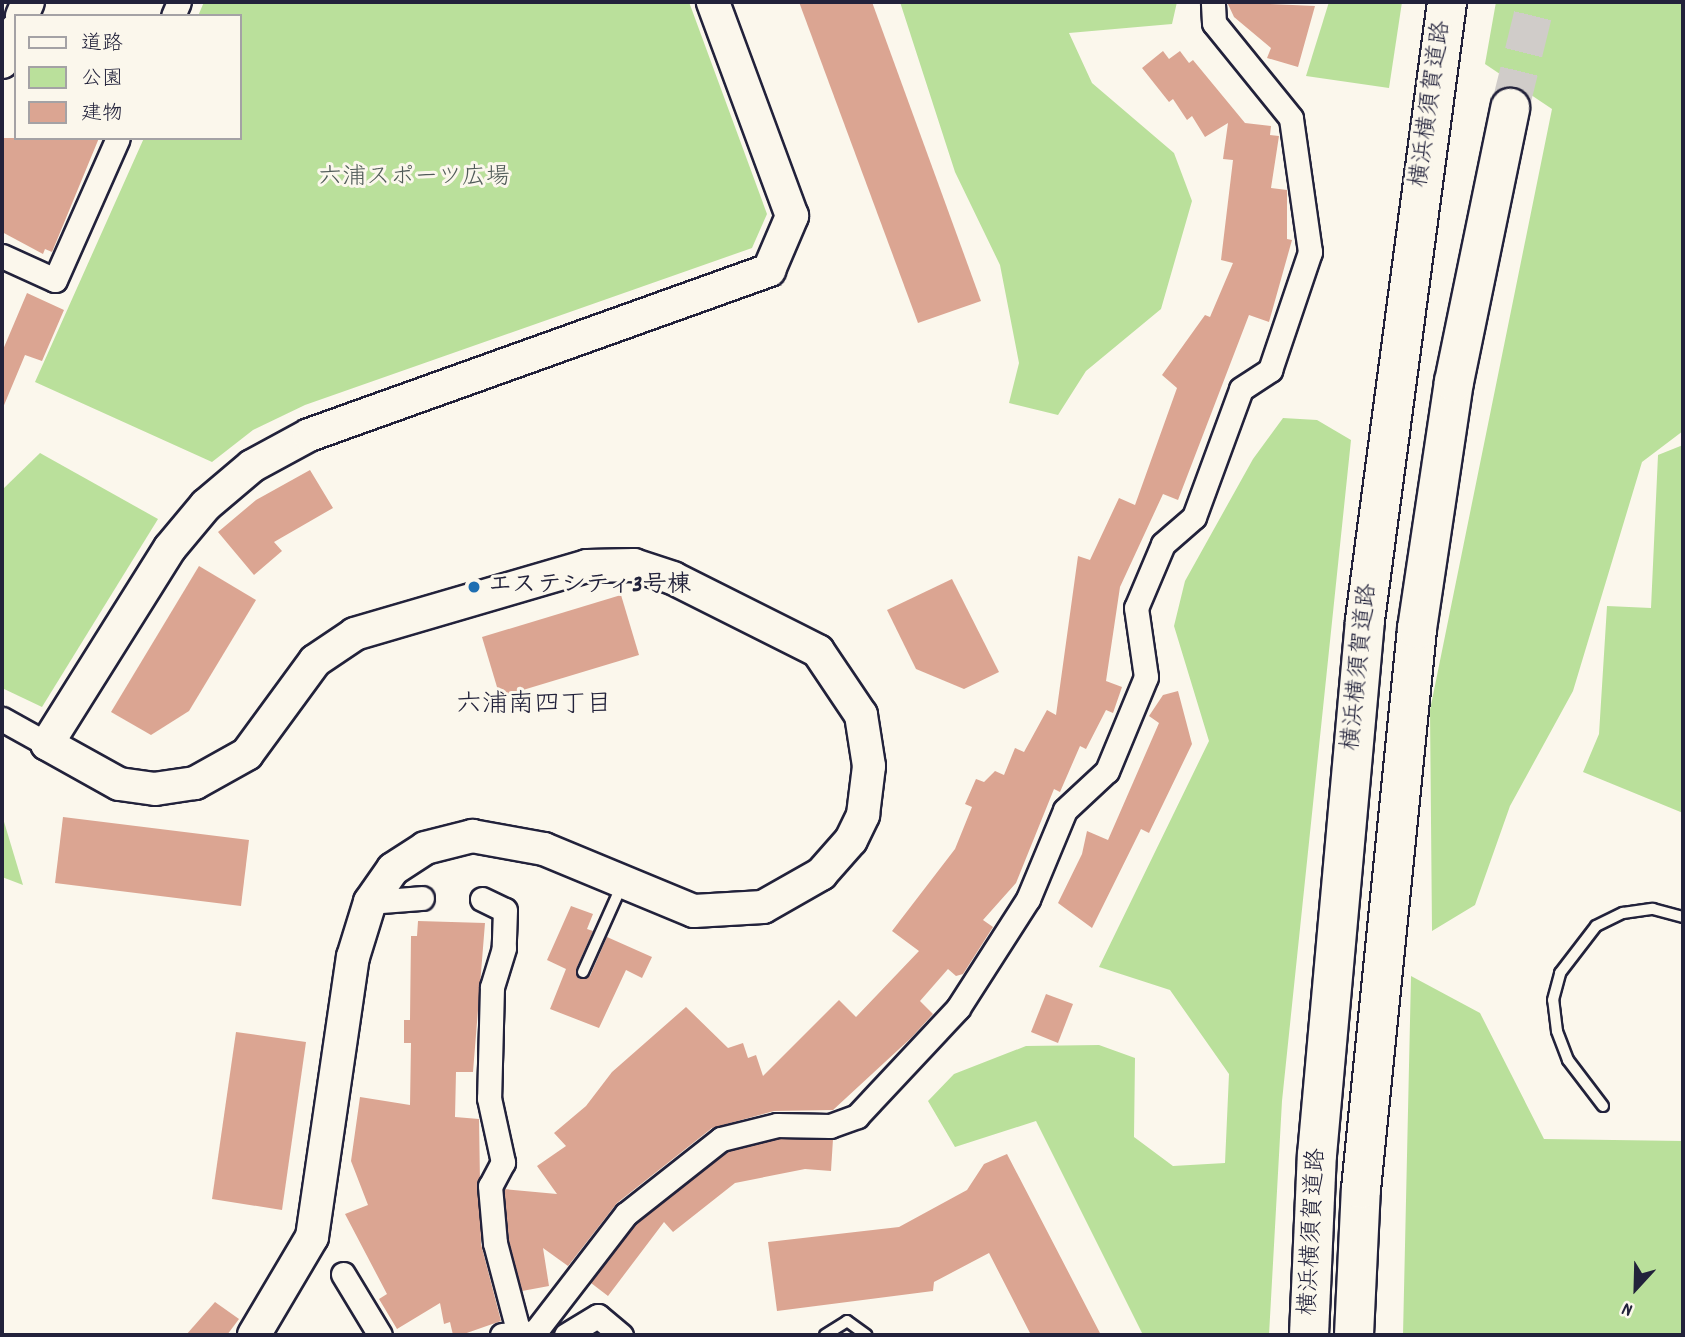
<!DOCTYPE html>
<meta charset="utf-8">
<style>
body{margin:0}
#map{position:relative;width:1685px;height:1337px;overflow:hidden;background:#fbf7ec;font-family:Dekko,"Klee One",sans-serif}
div>[style]{position:absolute}
[style*='--x']{left:calc(var(--x)*1px);top:calc(var(--y)*1px);width:calc(var(--w)*1px);rotate:calc(var(--a)*1deg)}
.green>*{inset:0;background:#bae09b}
.building>*{inset:0;background:#dba592}
.highway-tunnel>*{height:38px;margin-top:-19px;transform-origin:0;background:repeating-linear-gradient(90deg,#d0ccc9 0 38px,transparent 0 57px)}
.roads{filter:drop-shadow(2px 0 #22223b) drop-shadow(-2px 0 #22223b) drop-shadow(0 2px #22223b) drop-shadow(0 -2px #22223b)}
.lane>*{height:10px;margin:-5px;padding:0 5px;transform-origin:5px;border-radius:5px;background:#fbf7ec}
.street>*{height:23px;margin:-11.5px;padding:0 11.5px;transform-origin:11.5px;border-radius:11.5px;background:#fbf7ec}
.secondary>*{height:32px;margin:-16px;padding:0 16px;transform-origin:16px;border-radius:16px;background:#fbf7ec}
.highway>*{height:38px;margin:-19px;padding:0 19px;transform-origin:19px;border-radius:19px;background:#fbf7ec}
.dots>*{width:19px;height:19px;translate:-50% -50%;box-sizing:border-box;border:4px solid #fbf7ec;border-radius:50%}
span{translate:-50% -50%;white-space:nowrap;text-align:center;line-height:1.15;-webkit-text-stroke:6px #fbf7ec;paint-order:stroke}
.street-label{font-size:24px;color:#22223b}
.park-label{font-size:24px;color:#505b58}
.poi-label{font-size:24px;color:#22223b;font-weight:700}
.left{translate:0 -50%;text-align:left}
.neighbourhood-label{font-size:26px;color:#22223b}
.frame{position:absolute;inset:0;border:4px solid #22223b;pointer-events:none}
.legend{position:absolute;left:14px;top:14px;width:228px;height:126px;box-sizing:border-box;background:#fbf7ec;border:2px solid #a4a2a5;margin:0;padding:9px 12px;list-style:none;font-size:21px;color:#22223b}
.legend li{display:flex;align-items:center;gap:14px;height:35px}
.legend b{width:35px;border:2px solid #a4a2a5}
.north{position:absolute;left:1601px;top:1253px;width:70px;height:70px;-webkit-text-stroke:5px #fbf7ec;paint-order:stroke;rotate:202deg;font-size:19px;font-weight:700;line-height:28px;text-align:center;color:#22223b}
.north::after{content:'';display:block;margin:auto;width:24px;height:32px;background:#22223b;clip-path:polygon(50% 0,100% 100%,50% 72%,0 100%)}
</style>
<div id="map">
<div class="green">
<i style="clip-path:polygon(204px 2px,689px 2px,767px 214px,752px 248px,305px 405px,253px 430px,212px 462px,35px 382px,144px 138px,240px 138px,240px 16px,198px 16px)"></i>
<i style="clip-path:polygon(900px 2px,1177px 2px,1172px 24px,1069px 33px,1092px 83px,1174px 153px,1192px 201px,1161px 309px,1086px 371px,1058px 415px,1009px 403px,1019px 363px,1000px 265px,955px 172px)"></i>
<i style="clip-path:polygon(1329px 2px,1402px 2px,1389px 88px,1306px 76px)"></i>
<i style="clip-path:polygon(1496px 2px,1683px 2px,1683px 431px,1642px 462px,1573px 691px,1510px 806px,1475px 905px,1432px 931px,1430px 710px,1552px 109px,1485px 64px)"></i>
<i style="clip-path:polygon(1283px 418px,1317px 420px,1351px 440px,1282px 1101px,1269px 1335px,1143px 1335px,1036px 1121px,955px 1147px,928px 1101px,954px 1074px,1026px 1046px,1099px 1045px,1135px 1058px,1134px 1137px,1173px 1166px,1225px 1163px,1229px 1074px,1170px 990px,1099px 967px,1209px 741px,1174px 626px,1185px 581px,1253px 459px)"></i>
<i style="clip-path:polygon(1683px 445px,1683px 813px,1583px 772px,1599px 734px,1607px 606px,1651px 608px,1658px 455px)"></i>
<i style="clip-path:polygon(40px 453px,158px 519px,42px 707px,2px 688px,2px 490px)"></i>
<i style="clip-path:polygon(2px 815px,23px 885px,2px 877px)"></i>
<i style="clip-path:polygon(1411px 976px,1480px 1013px,1544px 1139px,1683px 1141px,1683px 1335px,1403px 1335px)"></i>
</div>
<div class="building">
<i style="clip-path:polygon(799px 2px,872px 2px,981px 301px,918px 323px)"></i>
<i style="clip-path:polygon(1227px 2px,1315px 6px,1298px 67px,1267px 58px,1271px 48px,1234px 17px)"></i>
<i style="clip-path:polygon(1163px 51px,1169px 59px,1180px 51px,1189px 63px,1193px 60px,1245px 123px,1271px 126px,1270px 135px,1279px 136px,1271px 188px,1287px 190px,1287px 239px,1292px 240px,1269px 322px,1249px 315px,1178px 500px,1163px 494px,1120px 587px,1106px 681px,1122px 687px,1113px 713px,1106px 710px,1086px 749px,1080px 746px,1060px 792px,1054px 789px,1016px 883px,983px 920px,993px 927px,963px 974px,956px 976px,948px 969px,920px 1001px,933px 1014px,911px 1038px,833px 1110px,774px 1111px,712px 1128px,617px 1203px,568px 1266px,543px 1248px,549px 1286px,522px 1291px,509px 1241px,504px 1189px,557px 1194px,537px 1166px,566px 1146px,554px 1133px,586px 1106px,612px 1072px,686px 1007px,728px 1048px,743px 1043px,748px 1058px,756px 1055px,763px 1076px,839px 1000px,856px 1017px,919px 951px,892px 931px,955px 849px,972px 807px,965px 804px,976px 779px,984px 782px,995px 771px,1004px 775px,1015px 748px,1024px 752px,1047px 710px,1056px 715px,1078px 556px,1090px 560px,1119px 498px,1135px 505px,1177px 388px,1162px 375px,1205px 315px,1210px 317px,1233px 263px,1221px 260px,1233px 160px,1223px 159px,1228px 123px,1205px 137px,1192px 116px,1187px 120px,1173px 99px,1169px 102px,1142px 68px)"></i>
<i style="clip-path:polygon(2px 138px,99px 138px,52px 252px,45px 249px,43px 254px,2px 232px)"></i>
<i style="clip-path:polygon(27px 293px,64px 310px,42px 361px,25px 355px,2px 410px,2px 352px)"></i>
<i style="clip-path:polygon(310px 470px,333px 508px,274px 542px,282px 551px,254px 575px,218px 532px,256px 500px)"></i>
<i style="clip-path:polygon(199px 566px,256px 600px,189px 711px,151px 735px,111px 712px)"></i>
<i style="clip-path:polygon(952px 579px,999px 672px,964px 689px,916px 669px,887px 610px)"></i>
<i style="clip-path:polygon(621px 595px,639px 655px,500px 697px,482px 637px)"></i>
<i style="clip-path:polygon(1178px 691px,1192px 744px,1149px 833px,1141px 829px,1092px 928px,1058px 903px,1082px 854px,1087px 831px,1108px 840px,1159px 723px,1149px 716px,1163px 695px)"></i>
<i style="clip-path:polygon(63px 817px,249px 840px,241px 906px,55px 883px)"></i>
<i style="clip-path:polygon(571px 906px,593px 914px,587px 929px,593px 931px,576px 969px,579px 979px,590px 976px,607px 937px,652px 957px,642px 978px,626px 970px,599px 1028px,550px 1009px,566px 969px,547px 960px)"></i>
<i style="clip-path:polygon(418px 921px,485px 923px,473px 1072px,456px 1072px,455px 1117px,479px 1119px,481px 1244px,501px 1321px,461px 1335px,453px 1335px,450px 1322px,444px 1324px,440px 1303px,397px 1329px,379px 1299px,387px 1294px,345px 1214px,368px 1205px,351px 1161px,360px 1097px,410px 1105px,411px 1043px,404px 1043px,404px 1020px,410px 1020px,411px 936px,417px 936px)"></i>
<i style="clip-path:polygon(1046px 994px,1073px 1004px,1058px 1043px,1031px 1032px)"></i>
<i style="clip-path:polygon(236px 1032px,306px 1042px,282px 1210px,212px 1199px)"></i>
<i style="clip-path:polygon(779px 1139px,833px 1139px,831px 1171px,805px 1169px,735px 1183px,673px 1232px,664px 1222px,608px 1296px,591px 1283px,636px 1224px,727px 1152px)"></i>
<i style="clip-path:polygon(1007px 1154px,1101px 1335px,1031px 1335px,989px 1253px,934px 1282px,933px 1291px,777px 1311px,768px 1242px,899px 1227px,967px 1190px,984px 1164px)"></i>
<i style="clip-path:polygon(215px 1302px,239px 1319px,227px 1335px,186px 1335px)"></i>
</div>
<div class="highway-tunnel">
<i style="--x:1510;--y:108;--w:109;--a:-76.2"></i>
</div>
<div class="roads">
<div class="lane">
<i style="--x:583;--y:972;--w:95;--a:-65.9"></i>
<i style="--x:1603;--y:1106;--w:58;--a:-127.3"></i>
<i style="--x:1568;--y:1060;--w:31;--a:-111"></i>
<i style="--x:1557;--y:1031;--w:31;--a:-97"></i>
<i style="--x:1553;--y:1000;--w:28;--a:-75"></i>
<i style="--x:1560;--y:973;--w:59;--a:-52.5"></i>
<i style="--x:1596;--y:926;--w:30;--a:-26"></i>
<i style="--x:1623;--y:913;--w:30;--a:-8"></i>
<i style="--x:1653;--y:909;--w:31;--a:15"></i>
<i style="--x:825;--y:1335;--w:26;--a:-32"></i>
<i style="--x:847;--y:1321;--w:24;--a:36"></i>
</div>
<div class="street">
<i style="--x:173;--y:16;--w:15;--a:-67"></i>
<i style="--x:2;--y:256;--w:58;--a:24.4"></i>
<i style="--x:55;--y:280;--w:155;--a:-66.1"></i>
<i style="--x:2;--y:719;--w:51;--a:29.1"></i>
<i style="--x:482;--y:899;--w:25;--a:26"></i>
<i style="--x:505;--y:910;--w:38;--a:92"></i>
<i style="--x:504;--y:948;--w:41;--a:107.1"></i>
<i style="--x:492;--y:987;--w:111;--a:91.5"></i>
<i style="--x:489;--y:1098;--w:66;--a:77.7"></i>
<i style="--x:503;--y:1162;--w:27;--a:118"></i>
<i style="--x:490;--y:1186;--w:57;--a:85"></i>
<i style="--x:495;--y:1243;--w:90;--a:75.2"></i>
<i style="--x:370;--y:902;--w:52;--a:-4.4"></i>
<i style="--x:343;--y:1274;--w:71;--a:58.8"></i>
<i style="--x:502;--y:1335;--w:33;--a:-5"></i>
<i style="--x:535;--y:1332;--w:149;--a:-52.4"></i>
<i style="--x:626;--y:1214;--w:121;--a:-38.3"></i>
<i style="--x:721;--y:1139;--w:58;--a:-14"></i>
<i style="--x:777;--y:1125;--w:53;--a:1.1"></i>
<i style="--x:830;--y:1126;--w:29;--a:-20"></i>
<i style="--x:857;--y:1116;--w:148;--a:-46.9"></i>
<i style="--x:958;--y:1008;--w:130;--a:-57.3"></i>
<i style="--x:1028;--y:899;--w:96;--a:-67.4"></i>
<i style="--x:1065;--y:810;--w:57;--a:-42.9"></i>
<i style="--x:1107;--y:771;--w:102;--a:-67.5"></i>
<i style="--x:1146;--y:677;--w:70;--a:-98.2"></i>
<i style="--x:1136;--y:608;--w:69;--a:-67.1"></i>
<i style="--x:1163;--y:544;--w:41;--a:-41.1"></i>
<i style="--x:1194;--y:517;--w:136;--a:-69.8"></i>
<i style="--x:1241;--y:389;--w:35;--a:-33"></i>
<i style="--x:1270;--y:370;--w:125;--a:-71.3"></i>
<i style="--x:1310;--y:252;--w:135;--a:-98.1"></i>
<i style="--x:1291;--y:118;--w:122;--a:-129"></i>
<i style="--x:1214;--y:23;--w:21;--a:-93"></i>
<i style="--x:566;--y:1335;--w:37;--a:-31"></i>
<i style="--x:598;--y:1316;--w:30;--a:40"></i>
</div>
<div class="secondary">
<i style="--x:22;--y:16;--w:15;--a:-67"></i>
<i style="--x:2;--y:62;--w:35;--a:-66"></i>
<i style="--x:254;--y:1335;--w:114;--a:-59.4"></i>
<i style="--x:312;--y:1237;--w:283;--a:-81.7"></i>
<i style="--x:353;--y:957;--w:58;--a:-72.8"></i>
<i style="--x:370;--y:902;--w:40;--a:-55.1"></i>
<i style="--x:393;--y:869;--w:38;--a:-33"></i>
<i style="--x:425;--y:848;--w:49;--a:-14.3"></i>
<i style="--x:472;--y:836;--w:73;--a:10.2"></i>
<i style="--x:544;--y:849;--w:162;--a:22.5"></i>
<i style="--x:694;--y:911;--w:69;--a:-3.3"></i>
<i style="--x:763;--y:907;--w:67;--a:-29.6"></i>
<i style="--x:821;--y:874;--w:45;--a:-48.6"></i>
<i style="--x:851;--y:840;--w:28;--a:-64"></i>
<i style="--x:863;--y:815;--w:49;--a:-83"></i>
<i style="--x:869;--y:766;--w:52;--a:-98.9"></i>
<i style="--x:861;--y:715;--w:77;--a:-123.9"></i>
<i style="--x:818;--y:651;--w:162;--a:-153.3"></i>
<i style="--x:673;--y:578;--w:41;--a:-161.6"></i>
<i style="--x:634;--y:565;--w:47;--a:178.8"></i>
<i style="--x:587;--y:566;--w:242;--a:163.7"></i>
<i style="--x:355;--y:634;--w:48;--a:146"></i>
<i style="--x:315;--y:661;--w:115;--a:126.2"></i>
<i style="--x:247;--y:754;--w:60;--a:150.9"></i>
<i style="--x:195;--y:783;--w:40;--a:171.5"></i>
<i style="--x:155;--y:789;--w:36;--a:-172"></i>
<i style="--x:119;--y:784;--w:82;--a:-150.9"></i>
<i style="--x:47;--y:744;--w:231;--a:-57.9"></i>
<i style="--x:170;--y:548;--w:56;--a:-50.1"></i>
<i style="--x:206;--y:505;--w:60;--a:-40.3"></i>
<i style="--x:252;--y:466;--w:65;--a:-28.5"></i>
<i style="--x:309;--y:435;--w:489;--a:-19.7"></i>
<i style="--x:769;--y:270;--w:59;--a:-66.9"></i>
<i style="--x:792;--y:216;--w:228;--a:-110.3"></i>
</div>
<div class="highway">
<i style="--x:1309;--y:1335;--w:180;--a:-87.5"></i>
<i style="--x:1317;--y:1155;--w:537;--a:-84.87"></i>
<i style="--x:1365;--y:620;--w:623;--a:-82.44"></i>
<i style="--x:1354;--y:1335;--w:146;--a:-87.3"></i>
<i style="--x:1361;--y:1189;--w:563;--a:-84.29"></i>
<i style="--x:1417;--y:629;--w:250;--a:-81.5"></i>
<i style="--x:1454;--y:382;--w:280;--a:-78.4"></i>
</div>
</div>
<div class="dots">
<i style="left:474px;top:587px;background:#1f6fb2"></i>
</div>
<div class="street-label">
<span style="left:1432px;top:104px;rotate:-82deg">横浜横須賀道路</span>
<span style="left:1361px;top:667px;rotate:-84deg">横浜横須賀道路</span>
<span style="left:1314px;top:1232px;rotate:-87deg">横浜横須賀道路</span>
</div>
<div class="park-label">
<span style="left:414px;top:179px">六浦スポーツ広場</span>
</div>
<div class="poi-label">
<span class="left" style="left:488px;top:587px">エステシティ3号棟</span>
</div>
<div class="neighbourhood-label">
<span style="left:534px;top:706px">六浦南四丁目</span>
</div>
<div class="frame"></div>
<ul class="legend">
<li><b style="height:9px;background:#fbf7ec"></b>道路</li>
<li><b style="height:19px;background:#bae09b"></b>公園</li>
<li><b style="height:19px;background:#dba592"></b>建物</li>
</ul>
<div class="north">N</div>
</div>
